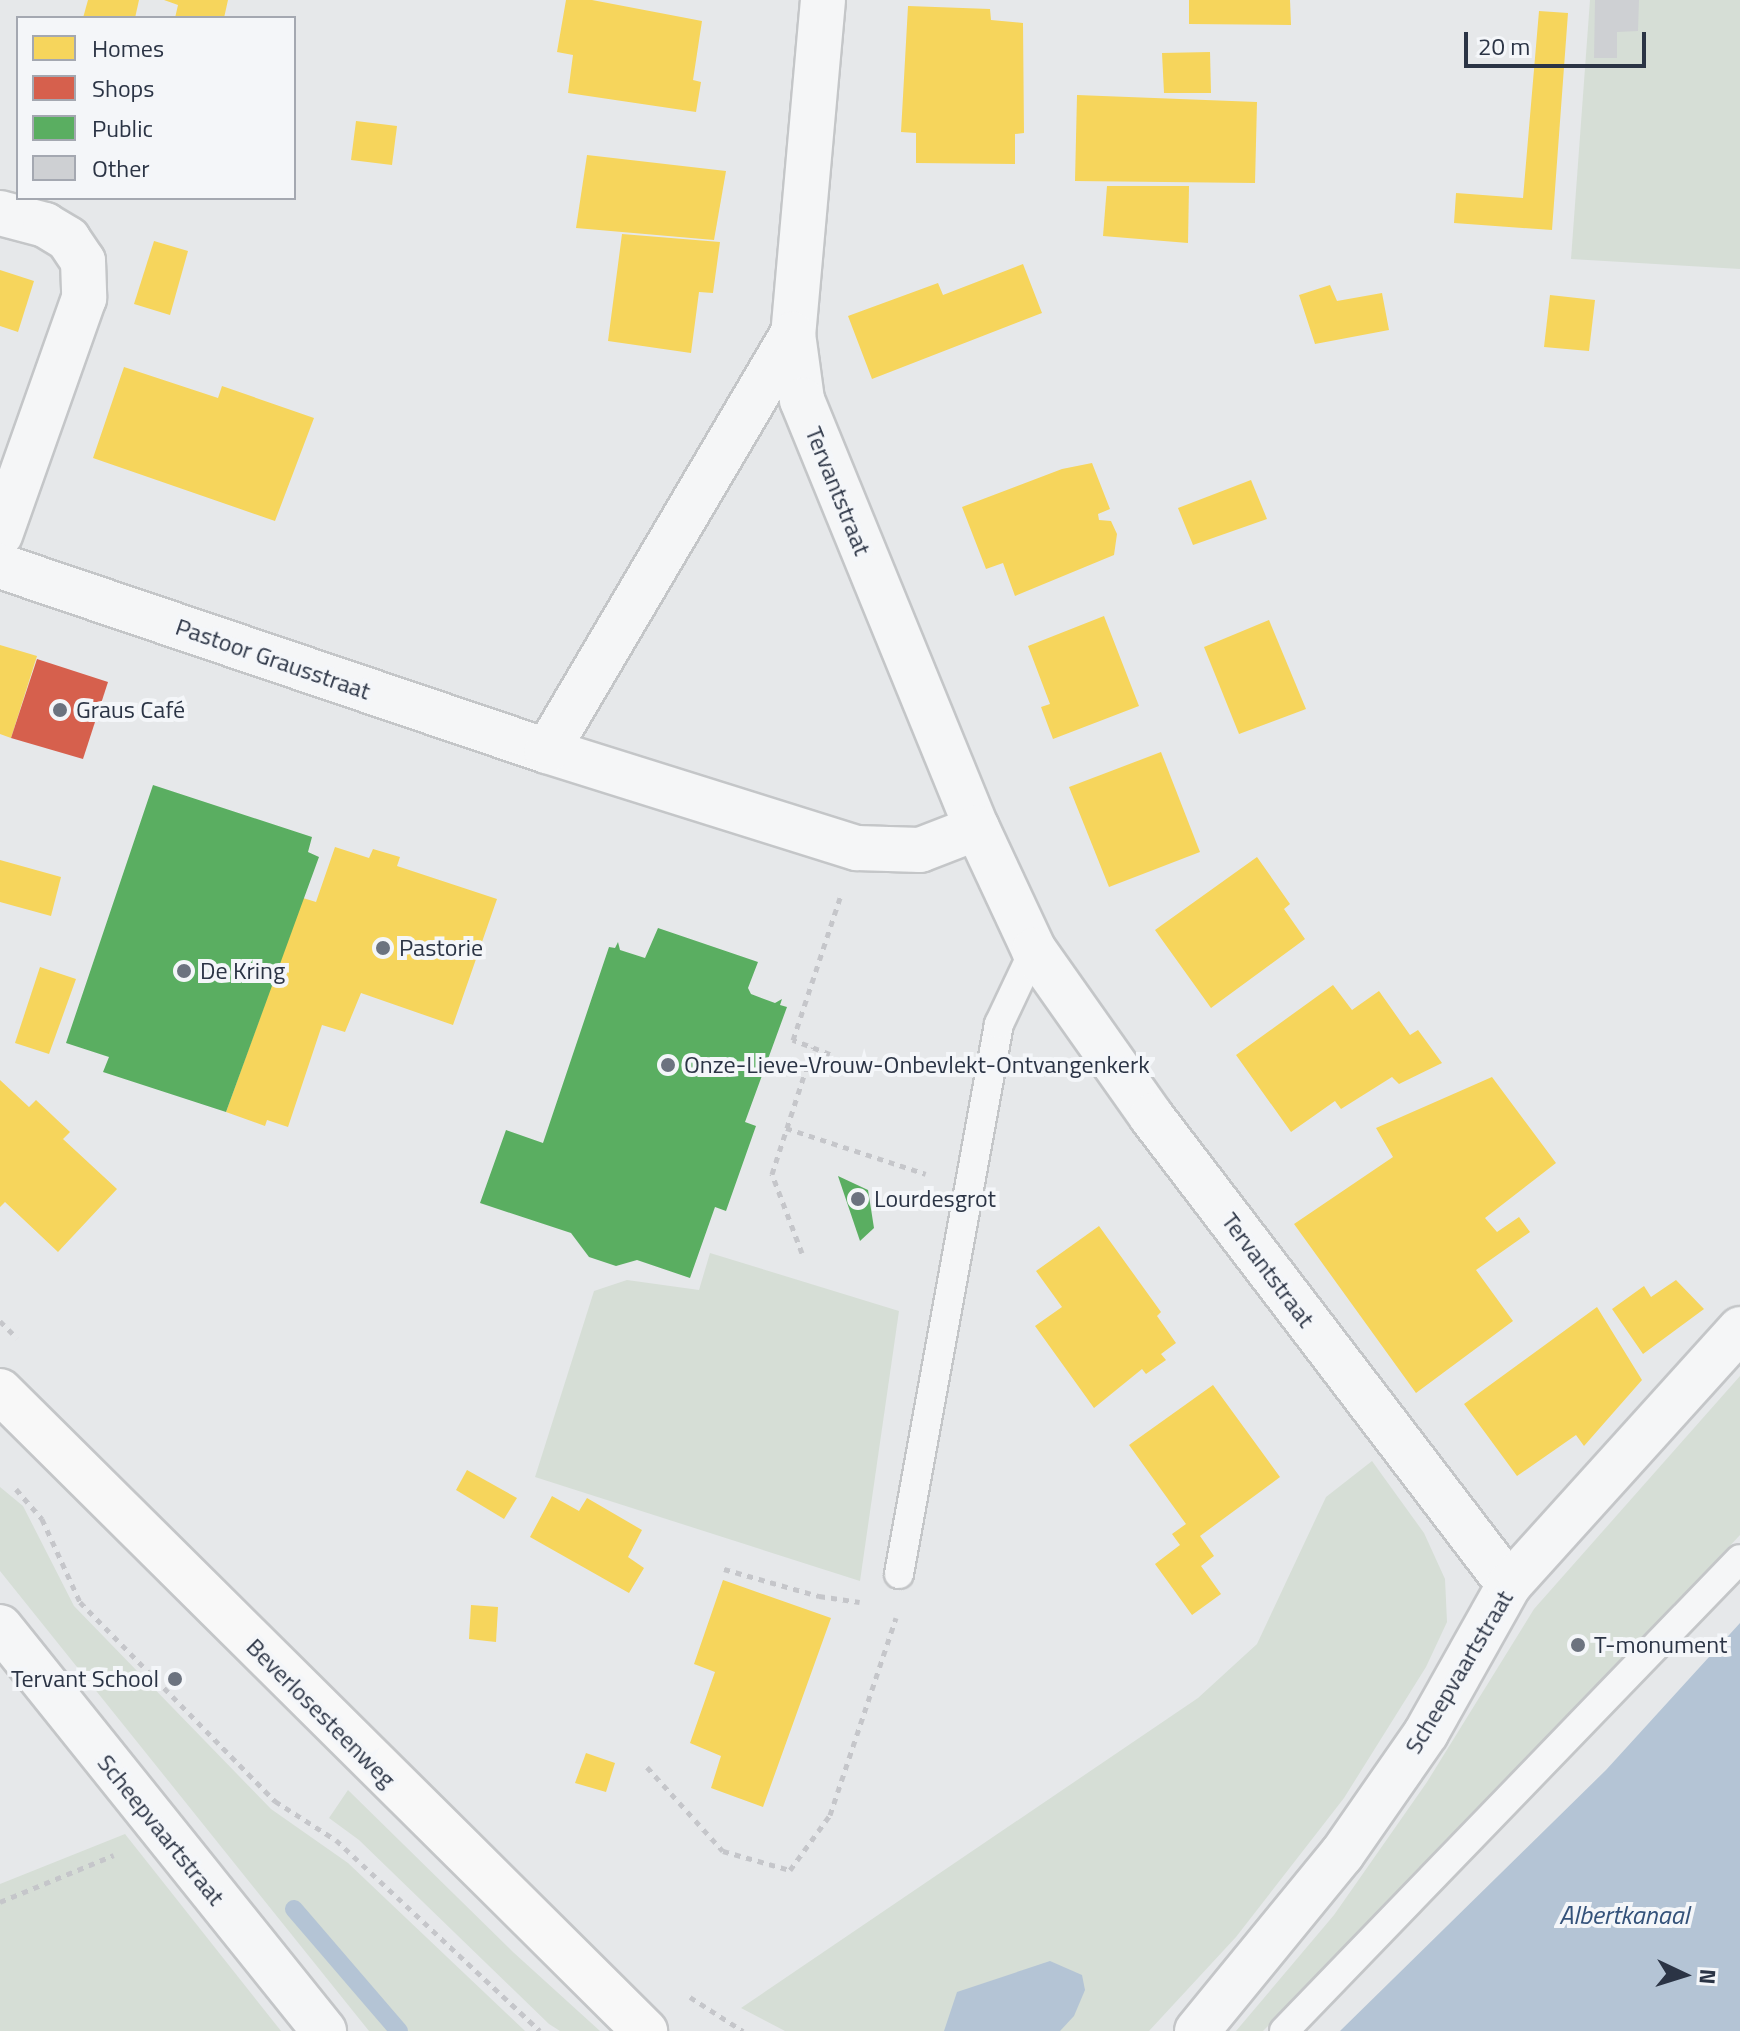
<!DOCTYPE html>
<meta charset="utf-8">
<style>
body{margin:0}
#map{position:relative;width:1740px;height:2031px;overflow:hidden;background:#e6e8ea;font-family:"Titillium Web",sans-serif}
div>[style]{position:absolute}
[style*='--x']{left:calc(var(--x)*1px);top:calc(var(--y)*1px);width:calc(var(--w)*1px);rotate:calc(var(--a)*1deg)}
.green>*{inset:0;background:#d6ded6}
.water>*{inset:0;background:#b4c4d5}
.homes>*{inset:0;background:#f6d55c}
.shops>*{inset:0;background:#d6604d}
.public>*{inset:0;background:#5aae61}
.stream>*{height:18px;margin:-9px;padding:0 9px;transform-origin:9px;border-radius:9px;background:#b4c4d5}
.building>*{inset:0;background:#ced0d3}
.path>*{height:5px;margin-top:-2.5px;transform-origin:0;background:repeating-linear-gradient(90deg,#c5c6ca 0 6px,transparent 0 12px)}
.roads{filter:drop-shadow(2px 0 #c4c6c8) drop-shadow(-2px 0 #c4c6c8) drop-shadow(0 2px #c4c6c8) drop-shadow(0 -2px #c4c6c8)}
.lane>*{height:28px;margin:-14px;padding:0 14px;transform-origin:14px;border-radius:14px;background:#f5f6f7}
.street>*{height:44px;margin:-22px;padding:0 22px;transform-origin:22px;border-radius:22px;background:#f5f6f7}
.secondary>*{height:44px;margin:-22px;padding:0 22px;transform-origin:22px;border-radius:22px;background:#f8f8f8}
.dots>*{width:22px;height:22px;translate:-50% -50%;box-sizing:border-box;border:4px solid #f4f6f9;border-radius:50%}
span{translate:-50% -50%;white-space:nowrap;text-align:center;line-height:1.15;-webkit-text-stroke:8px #f4f6f9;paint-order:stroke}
.street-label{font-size:24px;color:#2b3445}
.poi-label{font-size:24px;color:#2b3445}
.left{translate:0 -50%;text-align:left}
.right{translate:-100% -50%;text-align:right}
.water-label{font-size:26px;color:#34527a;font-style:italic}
.legend{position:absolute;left:16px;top:16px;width:280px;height:184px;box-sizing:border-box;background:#f4f6f9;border:2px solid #a4a8b1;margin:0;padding:10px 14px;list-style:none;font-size:24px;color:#2b3445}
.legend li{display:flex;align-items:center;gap:16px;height:40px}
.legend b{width:40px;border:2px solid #a4a8b1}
.north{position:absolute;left:1644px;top:1935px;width:80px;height:80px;-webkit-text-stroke:6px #f4f6f9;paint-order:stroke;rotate:94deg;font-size:22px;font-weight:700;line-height:32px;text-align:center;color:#2b3445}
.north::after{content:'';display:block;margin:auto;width:28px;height:36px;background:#2b3445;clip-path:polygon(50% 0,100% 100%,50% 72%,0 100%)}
.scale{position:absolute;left:1464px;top:32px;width:182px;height:36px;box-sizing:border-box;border:4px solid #2b3445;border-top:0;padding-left:10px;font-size:24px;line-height:28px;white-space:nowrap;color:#2b3445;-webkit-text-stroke:6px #f4f6f9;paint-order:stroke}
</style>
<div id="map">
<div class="green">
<i style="clip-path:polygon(1590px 0,1740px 0,1740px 269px,1571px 259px)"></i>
<i style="clip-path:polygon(710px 1253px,899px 1311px,860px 1581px,535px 1477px,594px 1291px,627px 1280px,699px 1290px)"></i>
<i style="clip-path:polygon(1740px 1376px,1740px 1535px,1482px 1812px,1263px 2031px,1236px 2031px,1334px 1915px,1427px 1782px,1534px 1609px)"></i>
<i style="clip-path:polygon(1372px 1461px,1424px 1533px,1445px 1579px,1447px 1622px,1426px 1667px,1344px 1798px,1236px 1937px,1149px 2031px,785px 2031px,741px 2008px,1198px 1698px,1257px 1644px,1326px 1497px)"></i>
<i style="clip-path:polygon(0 1487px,23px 1506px,74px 1606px,271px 1809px,348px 1863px,525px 2031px,369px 2031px,0 1571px)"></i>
<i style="clip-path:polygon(348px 1790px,513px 1952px,600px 2031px,560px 2031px,549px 2024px,359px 1840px,329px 1818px)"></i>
<i style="clip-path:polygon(125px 1834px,281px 2031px,0 2031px,0 1884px)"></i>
</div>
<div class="water">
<i style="clip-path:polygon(1740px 1623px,1740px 2031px,1340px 2031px,1606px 1770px)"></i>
<i style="clip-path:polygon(1050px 1961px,1082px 1975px,1085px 1990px,1074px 2016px,1060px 2031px,944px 2031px,957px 1992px)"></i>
</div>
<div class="homes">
<i style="clip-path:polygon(88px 0,139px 0,135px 18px,83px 18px)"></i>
<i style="clip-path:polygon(164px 0,228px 0,224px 18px,175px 18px,178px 5px)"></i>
<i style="clip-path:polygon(566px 0,592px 0,702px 21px,693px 80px,701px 82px,696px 112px,568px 93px,573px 55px,557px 52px)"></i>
<i style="clip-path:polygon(1189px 0,1290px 0,1291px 25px,1189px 24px)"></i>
<i style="clip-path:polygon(908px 6px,990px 9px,991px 20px,1023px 23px,1024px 133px,1015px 134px,1015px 164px,916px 163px,916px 133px,901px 132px)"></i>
<i style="clip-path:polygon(1539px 11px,1568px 13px,1552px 230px,1454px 223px,1456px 193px,1523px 198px)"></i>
<i style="clip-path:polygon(1210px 52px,1211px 93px,1164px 93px,1162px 53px)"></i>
<i style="clip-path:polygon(1077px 95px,1257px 102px,1255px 183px,1075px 181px)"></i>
<i style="clip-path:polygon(356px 121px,397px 126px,392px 165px,351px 160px)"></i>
<i style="clip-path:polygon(587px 155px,726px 171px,714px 240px,576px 228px)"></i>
<i style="clip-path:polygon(1107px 186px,1189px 186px,1188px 243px,1103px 236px)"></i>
<i style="clip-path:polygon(622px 234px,720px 242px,713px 293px,699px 292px,691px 353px,608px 341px)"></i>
<i style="clip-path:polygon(154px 241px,188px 251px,170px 315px,134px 304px)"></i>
<i style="clip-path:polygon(1023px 264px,1042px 313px,872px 379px,848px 316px,938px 283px,943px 295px)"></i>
<i style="clip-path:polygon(0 270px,34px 281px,18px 332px,0 326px)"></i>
<i style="clip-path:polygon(1330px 285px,1337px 301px,1382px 293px,1389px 330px,1315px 344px,1299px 295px)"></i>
<i style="clip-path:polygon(1550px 295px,1595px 300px,1589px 351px,1544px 347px)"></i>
<i style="clip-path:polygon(124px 367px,218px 398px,222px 386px,314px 418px,275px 521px,93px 458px)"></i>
<i style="clip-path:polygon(1092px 463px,1110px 509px,1098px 514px,1099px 520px,1111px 521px,1117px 534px,1114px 555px,1015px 596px,1003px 563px,986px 569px,962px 507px,1062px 469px)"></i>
<i style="clip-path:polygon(1251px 480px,1267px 519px,1193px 545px,1178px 508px)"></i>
<i style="clip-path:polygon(1104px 616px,1139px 706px,1053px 739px,1041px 707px,1050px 704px,1028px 646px)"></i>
<i style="clip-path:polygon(1269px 620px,1306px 709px,1239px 734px,1204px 647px)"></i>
<i style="clip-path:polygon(0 645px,37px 656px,11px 738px,0 734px)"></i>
<i style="clip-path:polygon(1161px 752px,1200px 852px,1109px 887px,1069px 787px)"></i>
<i style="clip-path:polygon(335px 847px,369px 858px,373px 849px,400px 857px,397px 866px,497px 899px,453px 1025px,361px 993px,345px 1032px,322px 1025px,288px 1127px,267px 1120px,265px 1126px,226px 1112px,303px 898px,316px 902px)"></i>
<i style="clip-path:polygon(1257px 857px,1290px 904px,1284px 909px,1305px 939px,1211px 1008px,1155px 930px)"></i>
<i style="clip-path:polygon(0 860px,61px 877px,51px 916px,0 902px)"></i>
<i style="clip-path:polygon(40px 967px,76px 979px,49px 1054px,15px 1043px)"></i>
<i style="clip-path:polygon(1333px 985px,1352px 1010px,1379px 991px,1410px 1035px,1418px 1030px,1442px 1063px,1399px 1084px,1392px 1077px,1341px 1109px,1335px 1101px,1291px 1132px,1236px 1055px)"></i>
<i style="clip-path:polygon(1492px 1077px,1556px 1163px,1485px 1218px,1497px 1232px,1519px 1217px,1530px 1232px,1476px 1270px,1513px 1321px,1416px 1393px,1294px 1224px,1393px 1157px,1376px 1128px)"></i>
<i style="clip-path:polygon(0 1080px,29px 1107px,36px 1100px,70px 1132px,63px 1139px,117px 1189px,58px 1252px,5px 1202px,0 1207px)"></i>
<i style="clip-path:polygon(1099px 1226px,1161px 1312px,1157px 1316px,1176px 1343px,1161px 1354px,1166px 1360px,1146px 1374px,1142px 1369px,1094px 1408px,1035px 1326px,1062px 1307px,1036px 1271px)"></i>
<i style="clip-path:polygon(1676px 1280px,1704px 1309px,1643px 1354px,1612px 1309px,1644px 1286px,1651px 1297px)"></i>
<i style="clip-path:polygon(1597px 1307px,1642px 1380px,1584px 1446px,1576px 1435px,1517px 1476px,1464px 1404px)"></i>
<i style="clip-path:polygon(1213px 1385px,1280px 1477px,1200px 1536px,1214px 1556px,1201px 1566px,1221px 1594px,1192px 1615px,1155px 1564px,1180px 1545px,1172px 1534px,1186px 1524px,1129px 1445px)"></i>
<i style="clip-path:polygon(467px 1470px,517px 1498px,504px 1519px,456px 1490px)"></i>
<i style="clip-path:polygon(552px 1496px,579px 1511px,587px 1498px,642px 1530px,628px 1557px,644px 1568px,629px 1593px,530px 1537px)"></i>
<i style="clip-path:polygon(723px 1580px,831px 1618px,763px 1807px,711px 1788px,721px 1756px,690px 1743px,715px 1672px,694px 1664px)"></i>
<i style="clip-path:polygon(471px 1605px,498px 1607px,496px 1642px,469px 1639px)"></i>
<i style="clip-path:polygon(586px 1753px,615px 1763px,606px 1792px,575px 1783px)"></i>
</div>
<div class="shops">
<i style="clip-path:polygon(37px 659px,108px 682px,83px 759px,11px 738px)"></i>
</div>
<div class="public">
<i style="clip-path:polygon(153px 785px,312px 837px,308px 852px,319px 857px,226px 1112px,103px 1072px,109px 1057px,66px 1043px)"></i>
<i style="clip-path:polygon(658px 928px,758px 962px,748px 988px,751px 994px,775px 1003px,782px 999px,780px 1005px,787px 1007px,745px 1122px,756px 1126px,726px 1211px,715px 1207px,690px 1278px,637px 1260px,616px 1266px,589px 1257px,571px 1233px,480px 1203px,506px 1130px,543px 1143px,609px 947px,615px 948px,618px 942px,620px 950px,645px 958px)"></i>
<i style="clip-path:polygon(838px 1176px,868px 1190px,874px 1228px,860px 1241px)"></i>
</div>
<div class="stream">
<i style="--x:294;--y:1909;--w:161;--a:49.3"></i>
</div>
<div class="building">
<i style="clip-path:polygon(1595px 0,1639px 0,1638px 31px,1617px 32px,1617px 58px,1594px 58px)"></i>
</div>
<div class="path">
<i style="--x:830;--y:1054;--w:40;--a:-159"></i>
<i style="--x:793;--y:1040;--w:150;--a:-71.7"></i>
<i style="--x:786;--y:1128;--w:147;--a:18.2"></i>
<i style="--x:802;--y:1253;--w:85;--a:-110.8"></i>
<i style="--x:772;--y:1174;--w:133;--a:-72"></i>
<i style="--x:0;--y:1321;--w:24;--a:45"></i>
<i style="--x:16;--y:1489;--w:40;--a:49"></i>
<i style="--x:42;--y:1519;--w:91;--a:65.4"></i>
<i style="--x:80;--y:1602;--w:279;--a:45.6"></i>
<i style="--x:275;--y:1801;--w:72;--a:32.6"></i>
<i style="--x:336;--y:1840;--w:279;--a:43.1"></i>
<i style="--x:724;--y:1569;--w:99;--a:15.9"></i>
<i style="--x:819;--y:1596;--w:41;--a:8.3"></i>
<i style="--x:647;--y:1767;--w:113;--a:47.9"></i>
<i style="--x:723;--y:1851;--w:70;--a:15.8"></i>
<i style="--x:790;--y:1870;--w:68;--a:-54"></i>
<i style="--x:830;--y:1815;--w:208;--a:-71.5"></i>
<i style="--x:0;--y:1902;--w:123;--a:-22.4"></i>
<i style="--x:690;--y:1997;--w:63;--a:32.7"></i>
</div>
<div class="roads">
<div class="lane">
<i style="--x:899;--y:1574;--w:559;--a:-79.7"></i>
<i style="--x:999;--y:1024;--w:82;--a:-64.7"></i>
<i style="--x:1284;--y:2031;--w:656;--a:-45.99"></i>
</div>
<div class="street">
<i style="--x:823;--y:0;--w:335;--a:95.1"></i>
<i style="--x:793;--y:334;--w:67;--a:82.2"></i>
<i style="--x:802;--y:400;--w:462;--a:67.8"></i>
<i style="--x:977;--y:828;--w:135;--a:65"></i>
<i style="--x:1034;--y:950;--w:203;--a:54.8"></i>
<i style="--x:1151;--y:1116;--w:590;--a:52.64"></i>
<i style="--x:0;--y:213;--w:47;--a:14.9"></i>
<i style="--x:45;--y:225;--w:27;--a:31"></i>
<i style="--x:68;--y:239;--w:27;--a:56"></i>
<i style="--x:83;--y:261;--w:37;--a:88"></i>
<i style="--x:84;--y:298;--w:251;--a:109.5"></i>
<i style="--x:0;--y:566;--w:577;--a:18.69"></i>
<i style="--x:547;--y:751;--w:325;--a:17.4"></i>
<i style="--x:857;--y:848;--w:63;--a:1.8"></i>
<i style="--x:920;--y:850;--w:61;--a:-21.1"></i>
<i style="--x:547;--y:751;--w:484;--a:-59.5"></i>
<i style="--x:0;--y:1627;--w:518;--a:51.27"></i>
<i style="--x:1197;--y:2031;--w:229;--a:-50.7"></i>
<i style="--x:1342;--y:1854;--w:147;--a:-55.2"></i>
<i style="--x:1426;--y:1733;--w:170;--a:-60.7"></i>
<i style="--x:1509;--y:1585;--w:345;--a:-47.9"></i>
</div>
<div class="secondary">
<i style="--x:0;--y:1391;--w:909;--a:44.78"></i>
</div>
</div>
<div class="dots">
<i style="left:60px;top:710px;background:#6c737f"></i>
<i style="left:383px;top:948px;background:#6c737f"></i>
<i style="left:184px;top:971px;background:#6c737f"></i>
<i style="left:668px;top:1065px;background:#6c737f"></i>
<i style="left:858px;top:1199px;background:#6c737f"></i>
<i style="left:1578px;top:1645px;background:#6c737f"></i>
<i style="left:175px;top:1679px;background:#6c737f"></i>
</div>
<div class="street-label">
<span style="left:838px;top:491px;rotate:68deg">Tervantstraat</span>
<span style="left:273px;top:659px;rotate:19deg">Pastoor Grausstraat</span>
<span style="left:1268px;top:1270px;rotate:53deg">Tervantstraat</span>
<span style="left:1459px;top:1672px;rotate:-59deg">Scheepvaartstraat</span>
<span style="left:321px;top:1713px;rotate:45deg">Beverlosesteenweg</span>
<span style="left:161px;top:1830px;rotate:51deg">Scheepvaartstraat</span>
</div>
<div class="poi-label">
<span class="left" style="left:76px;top:710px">Graus Café</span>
<span class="left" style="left:399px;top:948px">Pastorie</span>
<span class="left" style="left:200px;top:971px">De Kring</span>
<span class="left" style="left:684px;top:1065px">Onze-Lieve-Vrouw-Onbevlekt-Ontvangenkerk</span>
<span class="left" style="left:874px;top:1199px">Lourdesgrot</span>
<span class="left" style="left:1594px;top:1645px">T-monument</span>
<span class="right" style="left:159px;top:1679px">Tervant School</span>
</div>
<div class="water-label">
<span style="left:1624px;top:1915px">Albertkanaal</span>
</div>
<ul class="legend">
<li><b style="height:22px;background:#f6d55c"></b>Homes</li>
<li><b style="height:22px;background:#d6604d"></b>Shops</li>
<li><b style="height:22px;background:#5aae61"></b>Public</li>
<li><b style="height:22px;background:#ced0d3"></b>Other</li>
</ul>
<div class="north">N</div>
<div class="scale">20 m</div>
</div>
